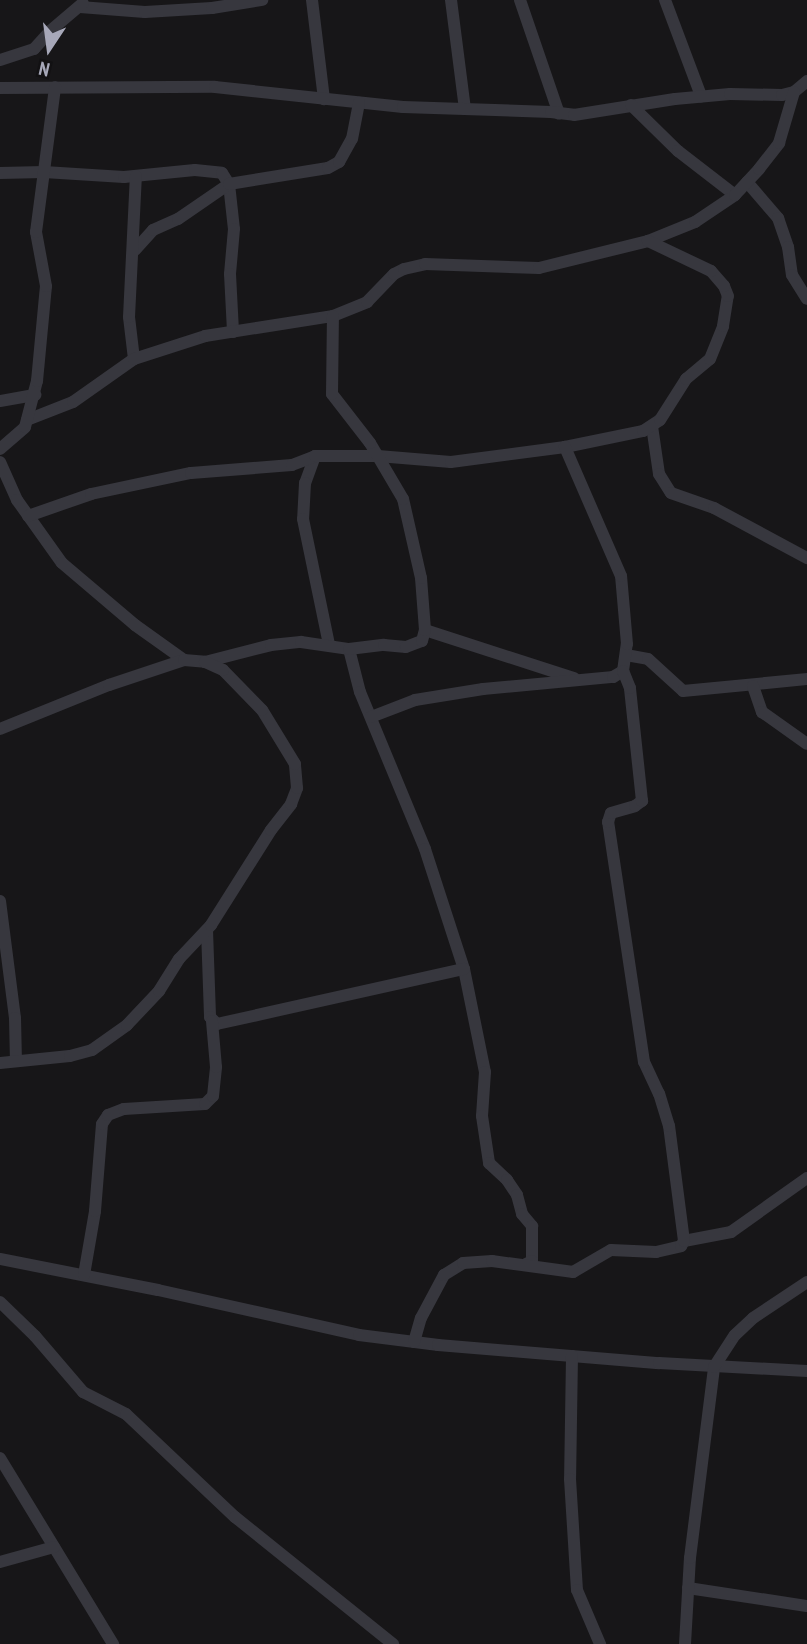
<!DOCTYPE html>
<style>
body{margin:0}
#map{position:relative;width:807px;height:1644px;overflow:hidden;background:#171618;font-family:"PT Sans Narrow",sans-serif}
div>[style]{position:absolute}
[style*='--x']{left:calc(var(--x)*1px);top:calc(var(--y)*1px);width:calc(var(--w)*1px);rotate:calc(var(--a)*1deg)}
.minor>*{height:12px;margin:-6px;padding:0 6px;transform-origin:6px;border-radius:6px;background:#37373e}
span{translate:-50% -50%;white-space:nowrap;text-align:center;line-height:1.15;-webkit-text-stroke:7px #121113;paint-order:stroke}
.north{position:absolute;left:14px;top:14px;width:70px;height:70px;-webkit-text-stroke:5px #121113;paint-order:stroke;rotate:193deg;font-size:19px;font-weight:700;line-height:28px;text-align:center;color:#a7a8b9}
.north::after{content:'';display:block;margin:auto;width:24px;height:32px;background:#a7a8b9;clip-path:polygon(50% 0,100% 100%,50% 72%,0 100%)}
</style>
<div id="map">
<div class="minor">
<i style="--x:312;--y:0;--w:100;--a:83.1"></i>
<i style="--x:451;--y:0;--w:110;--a:82.7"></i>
<i style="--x:520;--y:0;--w:120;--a:71.1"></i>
<i style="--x:665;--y:0;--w:103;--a:69.4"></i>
<i style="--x:80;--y:7;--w:65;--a:4.4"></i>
<i style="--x:145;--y:12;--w:67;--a:-3.4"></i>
<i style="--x:212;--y:8;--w:51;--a:-9.1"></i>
<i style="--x:0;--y:60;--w:36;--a:-18"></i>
<i style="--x:34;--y:49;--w:24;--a:-48"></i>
<i style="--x:50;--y:31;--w:43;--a:-40.3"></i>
<i style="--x:0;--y:88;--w:215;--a:-0.3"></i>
<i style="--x:215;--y:87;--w:189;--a:6.1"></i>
<i style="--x:403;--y:107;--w:148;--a:1.9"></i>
<i style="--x:551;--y:112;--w:23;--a:7"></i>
<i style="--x:574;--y:115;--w:102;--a:-9"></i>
<i style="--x:675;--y:99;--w:55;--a:-5.2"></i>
<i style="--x:730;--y:94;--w:52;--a:1.1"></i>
<i style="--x:782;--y:95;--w:12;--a:-14"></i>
<i style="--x:794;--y:92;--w:17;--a:-40"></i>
<i style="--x:631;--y:105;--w:66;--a:44.4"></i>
<i style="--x:678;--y:151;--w:72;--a:37.7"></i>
<i style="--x:0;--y:173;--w:44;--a:-1.3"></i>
<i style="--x:44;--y:172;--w:80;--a:3.6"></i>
<i style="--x:124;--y:177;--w:71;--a:-5.6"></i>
<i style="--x:195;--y:170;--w:27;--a:6"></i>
<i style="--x:222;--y:173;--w:13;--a:58"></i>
<i style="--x:229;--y:184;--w:45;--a:83.7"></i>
<i style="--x:234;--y:229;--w:45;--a:95.1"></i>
<i style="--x:230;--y:274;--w:58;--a:87"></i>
<i style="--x:747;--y:182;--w:48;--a:49.3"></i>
<i style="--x:778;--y:218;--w:31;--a:71"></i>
<i style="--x:788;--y:247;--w:28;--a:82"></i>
<i style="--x:792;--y:275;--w:28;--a:58"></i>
<i style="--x:135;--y:250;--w:27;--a:-48"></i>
<i style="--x:153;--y:230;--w:27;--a:-24"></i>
<i style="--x:178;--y:219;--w:62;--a:-34.5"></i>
<i style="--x:229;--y:184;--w:100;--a:-9.2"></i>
<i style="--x:328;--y:168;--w:13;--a:-29"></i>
<i style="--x:339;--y:162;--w:26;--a:-61"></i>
<i style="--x:352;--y:139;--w:37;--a:-79"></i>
<i style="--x:134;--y:359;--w:42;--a:-96.8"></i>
<i style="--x:129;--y:317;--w:141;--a:-87.2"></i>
<i style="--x:0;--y:401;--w:36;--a:-10"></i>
<i style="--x:27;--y:420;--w:49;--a:-21.4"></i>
<i style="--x:73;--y:402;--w:75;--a:-35.2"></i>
<i style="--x:134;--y:359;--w:75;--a:-17.9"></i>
<i style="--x:205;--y:336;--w:130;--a:-8.9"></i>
<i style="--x:333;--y:316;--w:37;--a:-22"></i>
<i style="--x:367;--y:302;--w:39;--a:-46"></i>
<i style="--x:394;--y:274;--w:11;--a:-27"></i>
<i style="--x:404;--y:269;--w:22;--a:-13"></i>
<i style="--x:425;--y:264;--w:114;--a:2"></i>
<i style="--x:539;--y:268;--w:112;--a:-13.9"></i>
<i style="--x:648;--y:241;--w:51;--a:-22"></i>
<i style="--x:695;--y:222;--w:48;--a:-34"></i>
<i style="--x:735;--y:195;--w:35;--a:-47"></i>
<i style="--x:759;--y:169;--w:33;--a:-52"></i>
<i style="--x:779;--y:143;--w:53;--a:-73.6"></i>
<i style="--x:652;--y:426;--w:49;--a:81.7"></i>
<i style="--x:659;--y:474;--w:22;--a:58"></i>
<i style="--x:671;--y:493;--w:46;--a:19.2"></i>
<i style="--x:714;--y:508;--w:106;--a:28.3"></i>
<i style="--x:0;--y:449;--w:33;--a:-41"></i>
<i style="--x:25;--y:427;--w:48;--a:-75.4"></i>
<i style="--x:37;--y:381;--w:95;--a:-84.6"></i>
<i style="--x:46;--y:286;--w:55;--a:-100.5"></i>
<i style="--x:36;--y:232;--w:146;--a:-82.5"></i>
<i style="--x:315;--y:456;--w:29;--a:110"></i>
<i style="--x:305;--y:483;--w:36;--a:93"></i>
<i style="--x:303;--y:519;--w:129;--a:78.3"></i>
<i style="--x:0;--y:462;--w:42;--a:65.9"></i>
<i style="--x:17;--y:500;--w:77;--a:54.5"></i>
<i style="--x:62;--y:563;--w:96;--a:40.3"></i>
<i style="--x:135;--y:625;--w:60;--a:35.5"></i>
<i style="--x:28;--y:516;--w:67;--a:-19.2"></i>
<i style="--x:91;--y:494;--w:102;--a:-11.9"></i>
<i style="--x:191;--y:473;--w:101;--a:-4.5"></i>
<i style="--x:292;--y:465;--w:25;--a:-21"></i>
<i style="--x:315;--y:456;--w:63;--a:0"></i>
<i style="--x:378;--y:456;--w:73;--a:4.7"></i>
<i style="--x:451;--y:462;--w:115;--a:-7.5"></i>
<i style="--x:565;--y:447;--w:80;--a:-11.6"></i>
<i style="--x:643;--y:431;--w:20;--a:-33"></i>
<i style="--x:660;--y:420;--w:49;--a:-57.6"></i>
<i style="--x:686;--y:379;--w:31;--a:-40"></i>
<i style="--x:710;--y:359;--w:35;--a:-68"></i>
<i style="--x:723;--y:326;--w:30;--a:-81"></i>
<i style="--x:728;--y:296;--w:11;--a:-112"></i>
<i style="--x:724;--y:286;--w:20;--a:-131"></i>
<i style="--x:711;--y:271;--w:70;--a:-154.5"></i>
<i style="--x:425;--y:630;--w:157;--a:17.9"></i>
<i style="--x:349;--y:649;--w:44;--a:75.7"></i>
<i style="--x:360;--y:692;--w:170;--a:67.5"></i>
<i style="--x:425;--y:849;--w:126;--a:72"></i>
<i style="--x:464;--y:969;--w:105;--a:78.5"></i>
<i style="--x:485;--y:1072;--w:44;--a:93.9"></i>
<i style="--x:482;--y:1116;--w:48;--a:81.5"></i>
<i style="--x:489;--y:1163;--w:25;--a:43"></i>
<i style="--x:507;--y:1180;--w:18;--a:56"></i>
<i style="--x:517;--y:1195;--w:20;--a:75"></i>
<i style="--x:522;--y:1214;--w:16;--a:50"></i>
<i style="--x:532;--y:1226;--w:35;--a:90"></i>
<i style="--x:532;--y:1261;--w:7;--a:153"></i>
<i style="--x:626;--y:655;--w:22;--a:10"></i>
<i style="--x:648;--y:659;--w:47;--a:42.4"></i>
<i style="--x:683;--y:691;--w:125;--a:-5.5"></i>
<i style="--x:753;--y:686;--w:28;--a:71"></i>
<i style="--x:762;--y:712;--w:55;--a:35.4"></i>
<i style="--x:371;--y:717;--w:47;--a:-21.1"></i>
<i style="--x:415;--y:700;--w:69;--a:-9.2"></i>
<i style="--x:483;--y:689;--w:131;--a:-5.3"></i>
<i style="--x:613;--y:677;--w:12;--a:-31"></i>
<i style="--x:623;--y:671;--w:27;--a:-82"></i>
<i style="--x:627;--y:644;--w:68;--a:-95"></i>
<i style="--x:621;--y:576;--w:141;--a:-113.5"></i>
<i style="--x:0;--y:729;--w:118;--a:-22"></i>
<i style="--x:109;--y:685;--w:79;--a:-18.4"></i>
<i style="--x:184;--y:660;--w:21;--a:5"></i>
<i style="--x:205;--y:662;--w:68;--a:-14.4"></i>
<i style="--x:271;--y:645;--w:30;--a:-6"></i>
<i style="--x:301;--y:642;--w:49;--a:8.3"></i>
<i style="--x:349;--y:649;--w:35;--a:-7"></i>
<i style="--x:384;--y:645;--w:22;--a:5"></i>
<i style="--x:406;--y:647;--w:17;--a:-21"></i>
<i style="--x:422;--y:641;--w:11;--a:-75"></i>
<i style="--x:425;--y:630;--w:52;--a:-94.4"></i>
<i style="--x:421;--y:578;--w:81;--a:-102.8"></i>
<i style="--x:403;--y:499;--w:65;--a:-120.5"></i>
<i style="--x:370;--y:443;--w:62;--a:-127.8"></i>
<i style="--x:332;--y:394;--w:78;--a:-89.3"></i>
<i style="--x:0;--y:901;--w:118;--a:82.7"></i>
<i style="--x:15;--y:1018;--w:43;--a:88.7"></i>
<i style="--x:207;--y:930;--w:87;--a:88"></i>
<i style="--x:210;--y:1017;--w:10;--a:45"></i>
<i style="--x:217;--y:1024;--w:253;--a:-12.6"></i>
<i style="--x:0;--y:1063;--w:70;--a:-5.7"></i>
<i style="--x:70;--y:1056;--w:23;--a:-15"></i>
<i style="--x:92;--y:1050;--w:43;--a:-35.5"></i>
<i style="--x:127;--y:1025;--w:47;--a:-46.7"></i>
<i style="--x:159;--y:991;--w:38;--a:-58"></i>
<i style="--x:179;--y:959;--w:47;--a:-46.7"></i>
<i style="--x:211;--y:925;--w:112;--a:-57.7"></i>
<i style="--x:271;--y:830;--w:33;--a:-52"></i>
<i style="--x:291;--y:804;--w:17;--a:-69"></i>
<i style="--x:297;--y:788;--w:24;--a:-95"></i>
<i style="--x:295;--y:764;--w:63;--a:-121.4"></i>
<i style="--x:262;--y:710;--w:56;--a:-134.3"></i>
<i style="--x:223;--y:670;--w:20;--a:-156"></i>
<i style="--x:684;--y:1241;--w:48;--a:-10.8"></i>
<i style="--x:731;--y:1232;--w:93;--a:-35.4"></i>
<i style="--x:0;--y:1259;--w:161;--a:11.1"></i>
<i style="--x:158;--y:1290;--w:206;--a:12.6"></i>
<i style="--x:359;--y:1335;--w:80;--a:7.2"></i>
<i style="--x:438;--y:1345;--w:222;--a:4.7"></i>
<i style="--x:659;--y:1363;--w:148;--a:3.1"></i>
<i style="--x:84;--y:1275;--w:65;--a:-80.2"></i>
<i style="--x:95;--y:1211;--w:87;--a:-85.4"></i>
<i style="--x:102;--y:1124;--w:11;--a:-56"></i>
<i style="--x:108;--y:1115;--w:17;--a:-21"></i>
<i style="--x:124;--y:1109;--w:81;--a:-3.5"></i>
<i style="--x:205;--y:1104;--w:11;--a:-45"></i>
<i style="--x:213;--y:1096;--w:29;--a:-84"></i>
<i style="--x:216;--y:1067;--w:46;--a:-95"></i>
<i style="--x:0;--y:1302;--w:49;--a:44.2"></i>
<i style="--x:35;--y:1336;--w:74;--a:49.4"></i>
<i style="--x:83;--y:1392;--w:48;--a:27.1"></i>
<i style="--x:126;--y:1414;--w:150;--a:43.4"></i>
<i style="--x:235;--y:1517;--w:203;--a:38.8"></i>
<i style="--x:414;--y:1342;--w:25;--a:-74"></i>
<i style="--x:421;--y:1318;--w:49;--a:-61.9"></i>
<i style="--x:444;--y:1275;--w:22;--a:-32"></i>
<i style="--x:463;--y:1263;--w:29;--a:-4"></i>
<i style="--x:492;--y:1261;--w:82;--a:7.7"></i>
<i style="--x:573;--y:1272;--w:44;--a:-30.1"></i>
<i style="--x:611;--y:1250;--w:45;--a:2.5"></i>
<i style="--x:656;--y:1252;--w:26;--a:-13"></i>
<i style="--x:681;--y:1246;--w:6;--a:-59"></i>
<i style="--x:684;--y:1241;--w:116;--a:-97.4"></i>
<i style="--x:669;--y:1126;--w:34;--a:-107"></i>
<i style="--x:659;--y:1094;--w:35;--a:-115"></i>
<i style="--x:644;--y:1062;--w:243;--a:-98.5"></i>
<i style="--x:608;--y:822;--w:9;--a:-72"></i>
<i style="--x:611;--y:813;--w:25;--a:-16"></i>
<i style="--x:635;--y:806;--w:9;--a:-36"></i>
<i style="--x:642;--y:801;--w:114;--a:-96.1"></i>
<i style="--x:630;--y:688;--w:18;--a:-112"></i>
<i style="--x:572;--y:1356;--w:123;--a:90.9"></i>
<i style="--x:570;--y:1479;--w:111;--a:86.4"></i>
<i style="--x:577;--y:1590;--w:59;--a:66.9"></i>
<i style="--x:0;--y:1458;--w:218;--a:58.7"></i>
<i style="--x:0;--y:1562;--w:56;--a:-15.5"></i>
<i style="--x:688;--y:1588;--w:120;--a:8.6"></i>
<i style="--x:685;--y:1644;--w:86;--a:-86.7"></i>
<i style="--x:690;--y:1558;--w:193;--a:-82.8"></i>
<i style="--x:714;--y:1367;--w:38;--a:-57"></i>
<i style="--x:735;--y:1335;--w:25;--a:-43"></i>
<i style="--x:753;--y:1318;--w:65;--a:-33.7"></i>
</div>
<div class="north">N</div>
</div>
